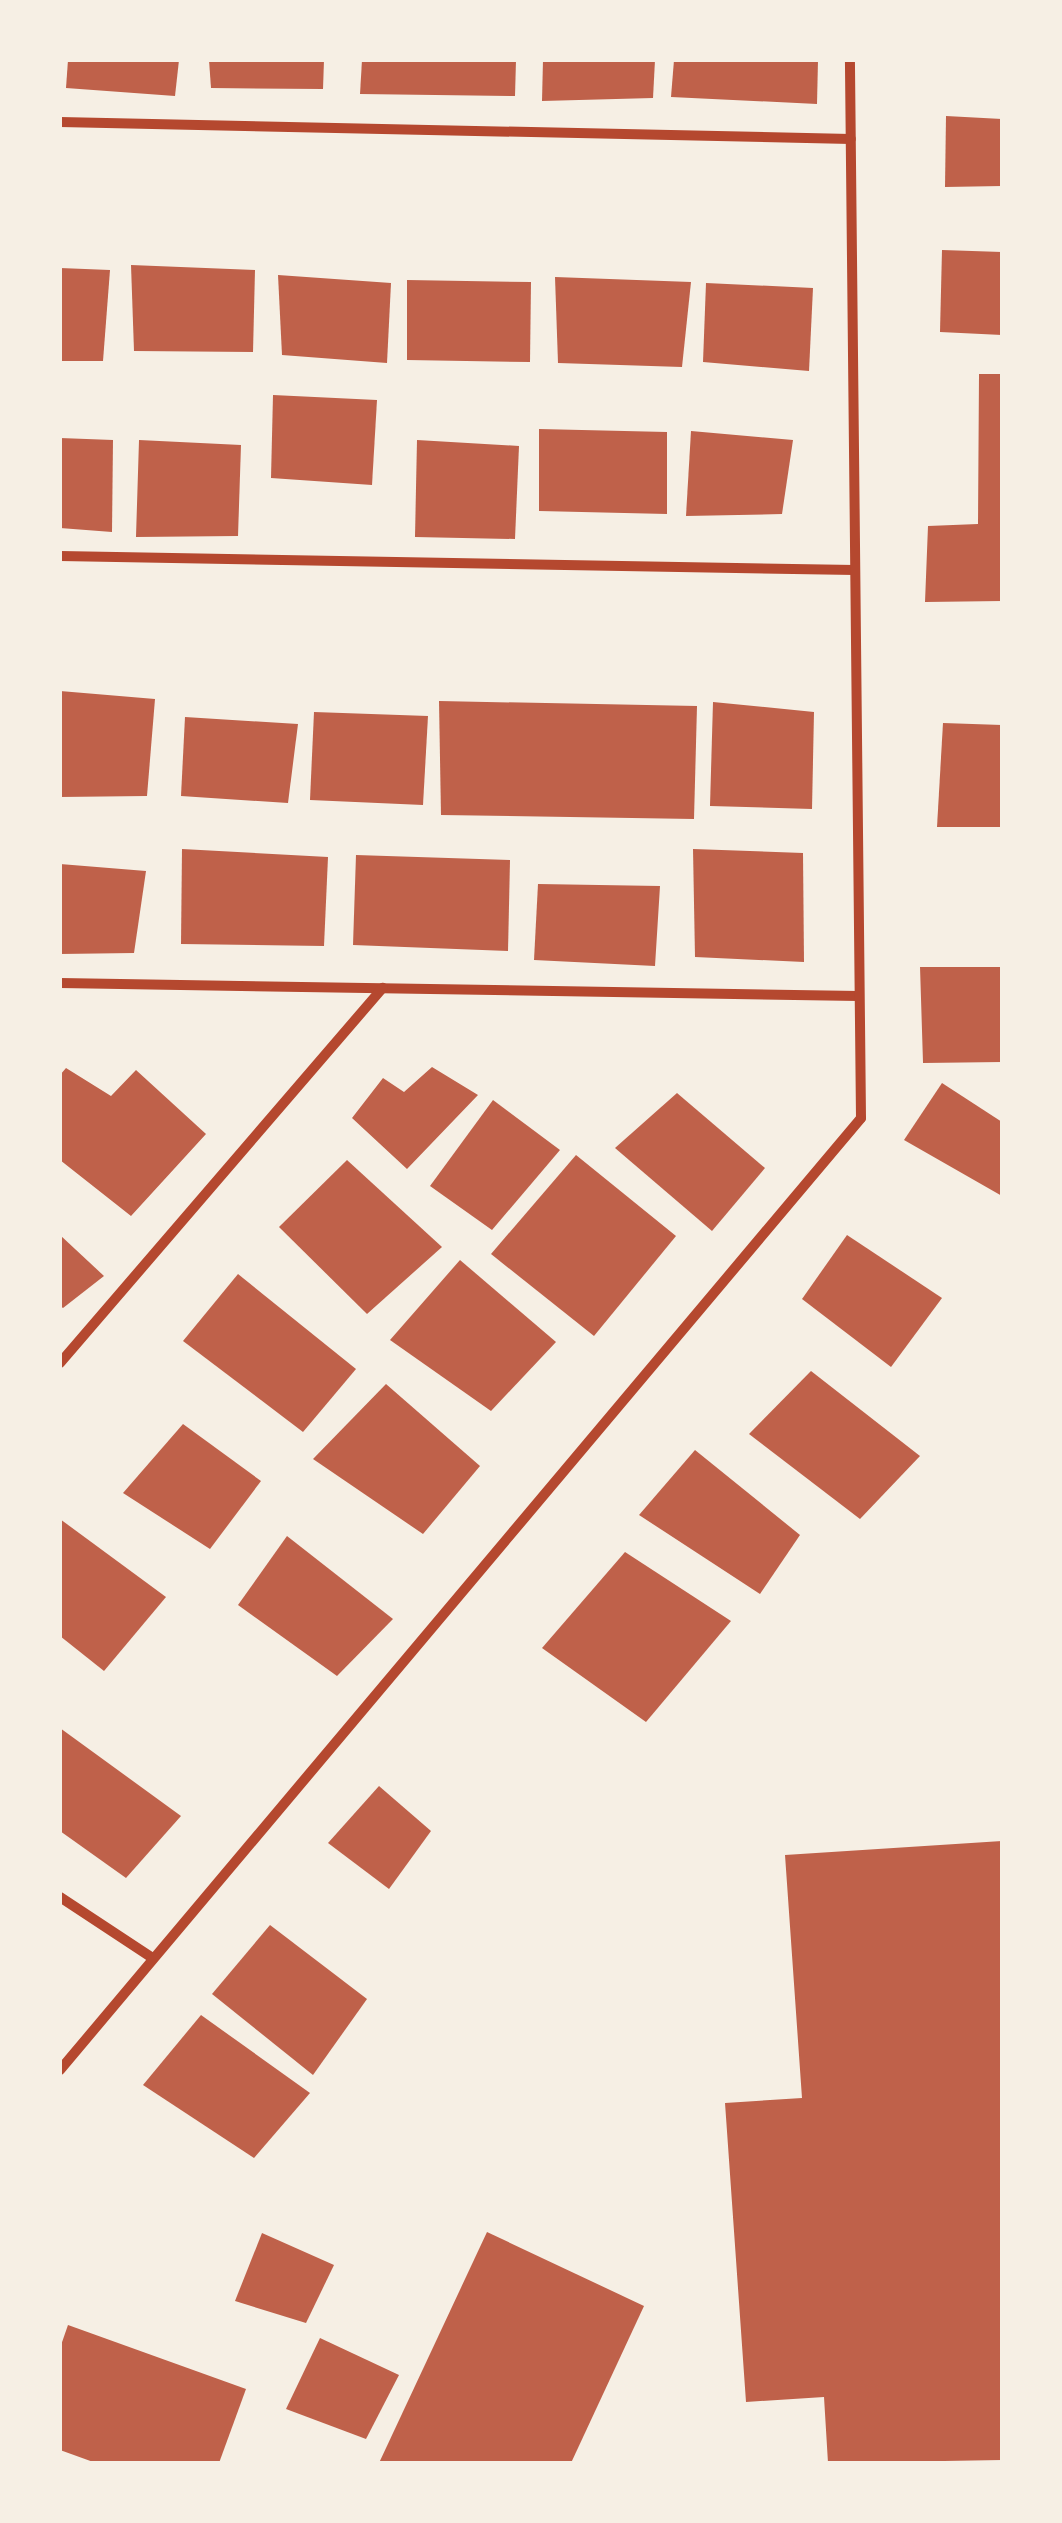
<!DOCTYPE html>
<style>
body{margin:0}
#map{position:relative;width:1062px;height:2523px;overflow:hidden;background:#f6efe4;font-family:Raleway,sans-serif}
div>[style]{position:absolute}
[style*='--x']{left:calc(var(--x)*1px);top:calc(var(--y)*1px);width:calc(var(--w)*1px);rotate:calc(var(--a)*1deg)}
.building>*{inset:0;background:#bf614a}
.minor>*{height:10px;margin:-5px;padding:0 5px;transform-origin:5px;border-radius:5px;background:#b5482f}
span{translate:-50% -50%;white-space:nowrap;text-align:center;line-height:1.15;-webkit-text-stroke:9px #f6efe4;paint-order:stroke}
.frame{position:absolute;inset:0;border:62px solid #f6efe4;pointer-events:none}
</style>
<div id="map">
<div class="building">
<i style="clip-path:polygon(68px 60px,179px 60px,175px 96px,66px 88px)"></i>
<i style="clip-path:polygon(209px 60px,324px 60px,323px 89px,211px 88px)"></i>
<i style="clip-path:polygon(362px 60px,516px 60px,515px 96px,360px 94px)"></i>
<i style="clip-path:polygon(543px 60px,655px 60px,653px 98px,542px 101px)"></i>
<i style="clip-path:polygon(674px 60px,818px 60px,817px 104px,671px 97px)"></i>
<i style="clip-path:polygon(946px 116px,1002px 119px,1002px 186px,945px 187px)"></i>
<i style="clip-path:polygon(942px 250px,1002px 252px,1002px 335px,940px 332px)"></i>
<i style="clip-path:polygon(131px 265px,255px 270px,253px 352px,134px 351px)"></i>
<i style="clip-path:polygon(60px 268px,110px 270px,103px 361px,60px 361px)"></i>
<i style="clip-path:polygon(278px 275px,391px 283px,387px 363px,282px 355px)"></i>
<i style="clip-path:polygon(555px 277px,691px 282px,682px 367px,558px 363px)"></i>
<i style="clip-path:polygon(407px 280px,531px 282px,530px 362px,407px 360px)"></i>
<i style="clip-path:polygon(706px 283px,813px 288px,809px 371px,703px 362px)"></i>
<i style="clip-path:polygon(979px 374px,1002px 374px,1002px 601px,925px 602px,928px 526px,978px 524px)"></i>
<i style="clip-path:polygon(273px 395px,377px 400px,372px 485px,271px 478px)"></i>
<i style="clip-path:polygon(539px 429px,667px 432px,667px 514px,539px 511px)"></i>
<i style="clip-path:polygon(691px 431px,793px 440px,782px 514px,686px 516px)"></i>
<i style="clip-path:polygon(60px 438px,113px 440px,112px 532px,60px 528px)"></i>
<i style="clip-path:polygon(139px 440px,241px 445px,238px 536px,136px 537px)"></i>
<i style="clip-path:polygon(417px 440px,519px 446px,515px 539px,415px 537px)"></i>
<i style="clip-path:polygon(60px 691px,155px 699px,147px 796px,60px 797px)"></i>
<i style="clip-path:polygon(439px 701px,697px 706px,694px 819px,441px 815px)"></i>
<i style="clip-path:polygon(713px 702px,814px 712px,812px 809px,710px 806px)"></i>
<i style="clip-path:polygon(314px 712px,428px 716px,423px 805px,310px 800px)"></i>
<i style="clip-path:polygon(185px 717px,298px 724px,288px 803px,181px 796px)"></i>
<i style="clip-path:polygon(943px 723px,1002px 725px,1002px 827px,937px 827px)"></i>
<i style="clip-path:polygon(182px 849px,328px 857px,324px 946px,181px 944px)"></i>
<i style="clip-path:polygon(693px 849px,803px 853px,804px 962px,695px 957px)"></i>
<i style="clip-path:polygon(356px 855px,510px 860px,508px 951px,353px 945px)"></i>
<i style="clip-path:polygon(60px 864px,146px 871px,134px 953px,60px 954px)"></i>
<i style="clip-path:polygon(538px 884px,660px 886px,655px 966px,534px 960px)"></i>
<i style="clip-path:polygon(920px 967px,1002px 967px,1002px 1062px,923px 1063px)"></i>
<i style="clip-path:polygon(432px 1067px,478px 1095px,407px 1169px,352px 1118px,383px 1078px,404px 1092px)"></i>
<i style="clip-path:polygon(66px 1068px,111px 1096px,136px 1070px,206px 1134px,131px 1216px,60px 1160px,60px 1075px)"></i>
<i style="clip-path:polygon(942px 1083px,1002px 1122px,1002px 1196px,904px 1140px)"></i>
<i style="clip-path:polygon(677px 1093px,765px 1168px,712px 1231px,615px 1148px)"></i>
<i style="clip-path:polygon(493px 1100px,560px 1150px,492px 1230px,430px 1186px)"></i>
<i style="clip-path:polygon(576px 1155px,676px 1236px,594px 1336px,491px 1254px)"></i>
<i style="clip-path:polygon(347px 1160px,442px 1247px,367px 1314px,279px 1227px)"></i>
<i style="clip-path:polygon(60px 1235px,104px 1276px,63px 1308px,60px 1306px)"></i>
<i style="clip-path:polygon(847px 1235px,942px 1298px,891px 1367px,802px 1299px)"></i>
<i style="clip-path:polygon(460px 1260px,556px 1342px,491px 1411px,390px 1340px)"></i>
<i style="clip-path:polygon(238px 1274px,356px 1369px,303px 1432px,183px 1341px)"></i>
<i style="clip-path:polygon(811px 1371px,920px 1456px,860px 1519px,749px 1434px)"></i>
<i style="clip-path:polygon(386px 1384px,480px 1466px,423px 1534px,313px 1459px)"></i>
<i style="clip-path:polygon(183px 1424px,261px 1481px,210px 1549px,123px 1493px)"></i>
<i style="clip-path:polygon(695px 1450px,800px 1535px,760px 1594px,639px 1515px)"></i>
<i style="clip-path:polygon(60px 1519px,166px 1597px,104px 1671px,60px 1636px)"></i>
<i style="clip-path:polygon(287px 1536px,393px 1619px,337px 1676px,238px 1605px)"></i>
<i style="clip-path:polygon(625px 1552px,731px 1621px,646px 1722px,542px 1648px)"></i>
<i style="clip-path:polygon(60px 1728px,181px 1816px,126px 1878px,60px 1831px)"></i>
<i style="clip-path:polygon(379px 1786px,431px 1831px,389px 1889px,328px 1843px)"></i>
<i style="clip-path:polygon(1002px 1841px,1002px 2460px,828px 2463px,824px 2397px,746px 2402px,725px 2103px,802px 2098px,785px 1855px)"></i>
<i style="clip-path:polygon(270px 1925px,367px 1999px,313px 2075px,212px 1994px)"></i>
<i style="clip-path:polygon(201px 2015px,310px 2093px,254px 2158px,143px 2085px)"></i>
<i style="clip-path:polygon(487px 2232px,644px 2306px,571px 2463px,379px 2463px)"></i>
<i style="clip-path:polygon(262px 2233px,334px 2265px,306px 2323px,235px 2301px)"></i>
<i style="clip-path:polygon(68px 2325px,246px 2389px,219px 2463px,96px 2463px,60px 2450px,60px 2348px)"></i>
<i style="clip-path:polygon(320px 2338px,399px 2375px,366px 2439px,286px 2409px)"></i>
</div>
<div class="minor">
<i style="--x:60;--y:122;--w:791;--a:1.23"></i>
<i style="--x:60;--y:556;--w:795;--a:1.01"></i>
<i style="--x:60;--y:983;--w:799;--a:0.93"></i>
<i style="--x:60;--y:1363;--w:495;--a:-49.3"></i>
<i style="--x:60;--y:1897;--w:109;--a:33.4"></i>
<i style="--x:60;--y:2070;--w:1244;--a:-49.92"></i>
<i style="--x:861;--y:1118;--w:1058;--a:-90.6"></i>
</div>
<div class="frame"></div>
</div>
